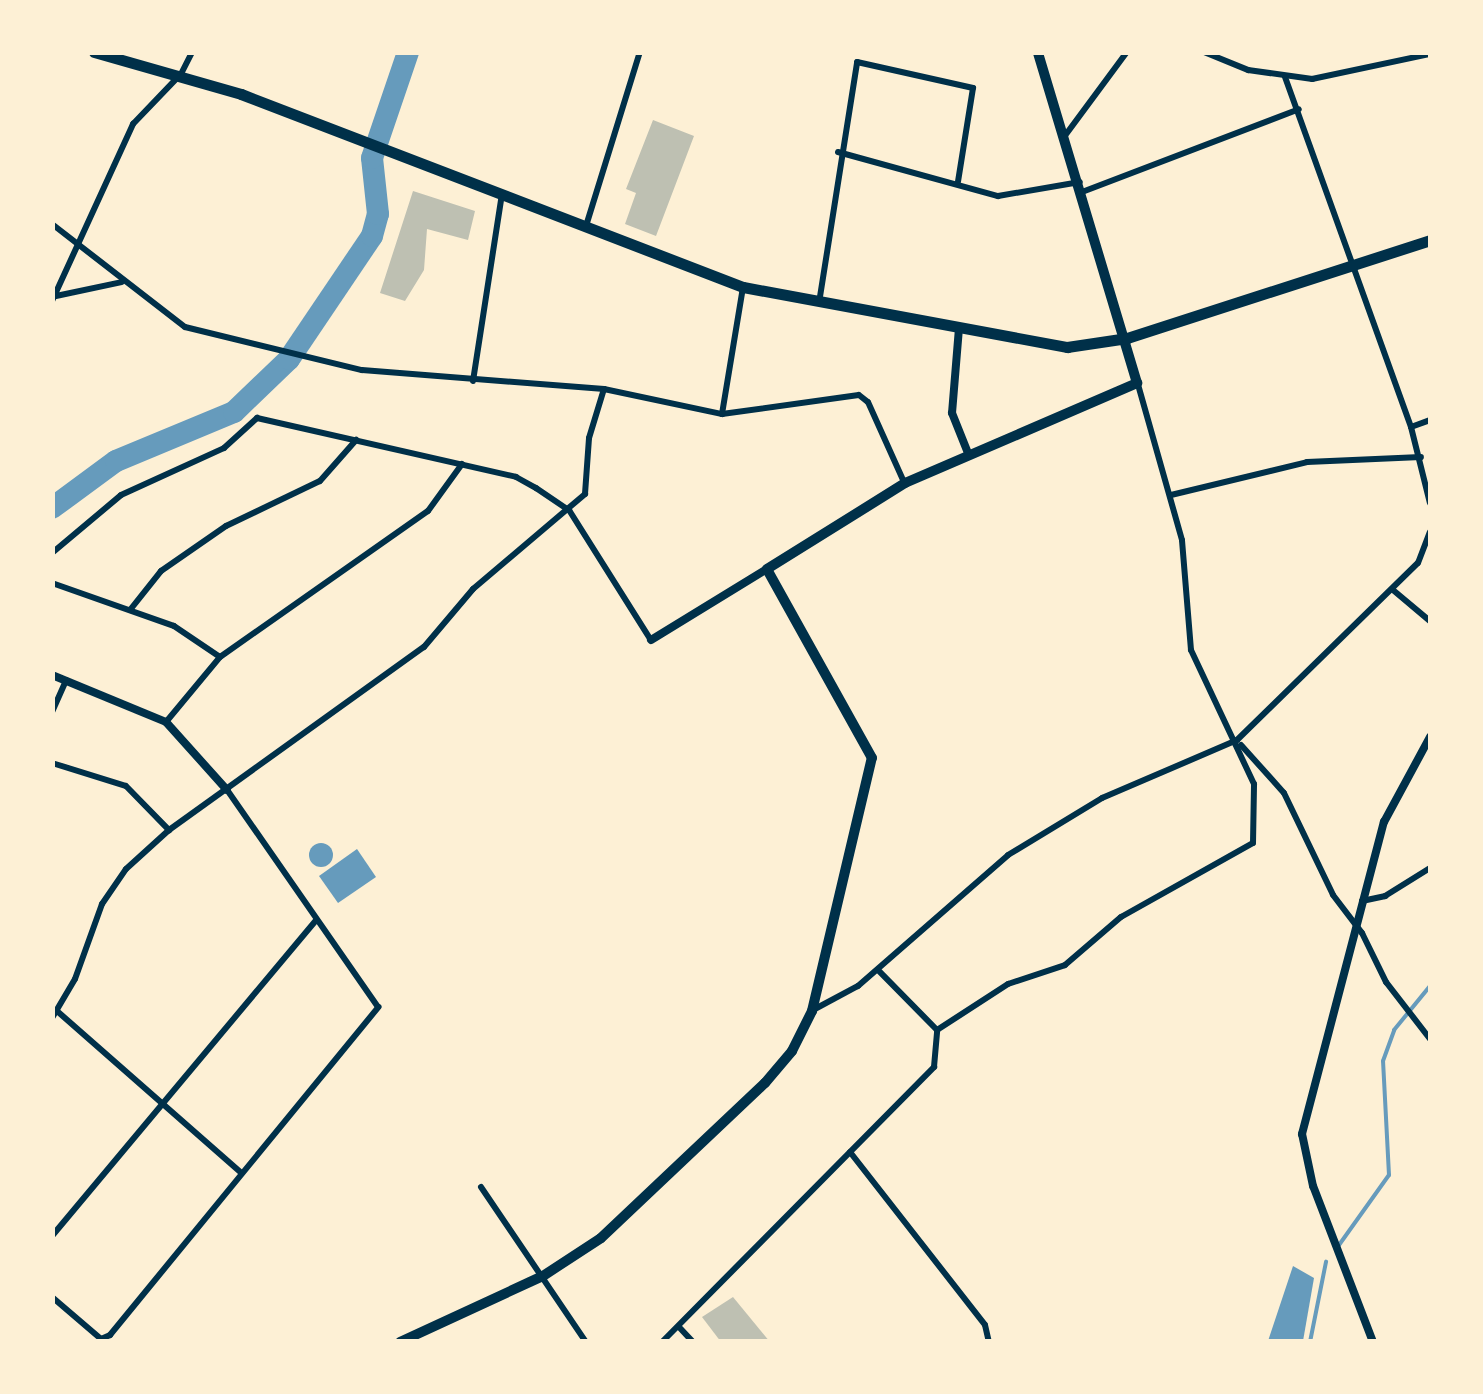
<!DOCTYPE html>
<style>
body{margin:0}
#map{position:relative;width:1483px;height:1394px;overflow:hidden;background:#fdf0d5;font-family:"Alegreya Sans",sans-serif}
div>[style]{position:absolute}
[style*='--x']{left:calc(var(--x)*1px);top:calc(var(--y)*1px);width:calc(var(--w)*1px);rotate:calc(var(--a)*1deg)}
.water>*{inset:0;background:#669bbc}
.round{border-radius:50%}
.stream>*{height:4px;margin:-2px;padding:0 2px;transform-origin:2px;border-radius:2px;background:#669bbc}
.river>*{height:22px;margin:-11px;padding:0 11px;transform-origin:11px;border-radius:11px;background:#669bbc}
.building>*{inset:0;background:#bec0b2}
.minor>*{height:6px;margin:-3px;padding:0 3px;transform-origin:3px;border-radius:3px;background:#003049}
.tertiary>*{height:8px;margin:-4px;padding:0 4px;transform-origin:4px;border-radius:4px;background:#003049}
.primary>*{height:10px;margin:-5px;padding:0 5px;transform-origin:5px;border-radius:5px;background:#003049}
.trunk>*{height:11px;margin:-5.5px;padding:0 5.5px;transform-origin:5.5px;border-radius:5.5px;background:#003049}
span{translate:-50% -50%;white-space:nowrap;text-align:center;line-height:1.15;-webkit-text-stroke:10px #fdf0d5;paint-order:stroke}
.frame{position:absolute;inset:0;border:55px solid #fdf0d5;pointer-events:none}
</style>
<div id="map">
<div class="water">
<i class="round" style="left:309px;top:843px;width:24px;height:24px"></i>
<i style="clip-path:polygon(357px 849px,376px 877px,338px 903px,319px 876px)"></i>
<i style="clip-path:polygon(1293px 1266px,1314px 1278px,1303px 1341px,1268px 1341px)"></i>
</div>
<div class="stream">
<i style="--x:1339;--y:1245;--w:86;--a:-54.5"></i>
<i style="--x:1389;--y:1175;--w:114;--a:-93"></i>
<i style="--x:1383;--y:1061;--w:33;--a:-70"></i>
<i style="--x:1394;--y:1030;--w:57;--a:-50.7"></i>
<i style="--x:1310;--y:1342;--w:82;--a:-78.7"></i>
</div>
<div class="river">
<i style="--x:52;--y:508;--w:79;--a:-36.3"></i>
<i style="--x:116;--y:461;--w:128;--a:-22.6"></i>
<i style="--x:234;--y:412;--w:76;--a:-43.9"></i>
<i style="--x:289;--y:359;--w:148;--a:-56"></i>
<i style="--x:372;--y:236;--w:23;--a:-75"></i>
<i style="--x:378;--y:214;--w:56;--a:-96.1"></i>
<i style="--x:372;--y:158;--w:112;--a:-71.2"></i>
</div>
<div class="building">
<i style="clip-path:polygon(653px 120px,694px 136px,656px 236px,625px 224px,636px 193px,626px 189px)"></i>
<i style="clip-path:polygon(413px 191px,475px 211px,468px 240px,427px 229px,424px 270px,405px 301px,380px 293px)"></i>
<i style="clip-path:polygon(733px 1297px,770px 1342px,721px 1342px,702px 1317px)"></i>
</div>
<div class="minor">
<i style="--x:1204;--y:52;--w:48;--a:22.2"></i>
<i style="--x:1248;--y:70;--w:65;--a:8"></i>
<i style="--x:1312;--y:79;--w:121;--a:-12"></i>
<i style="--x:1285;--y:77;--w:372;--a:70.2"></i>
<i style="--x:1411;--y:427;--w:78;--a:76"></i>
<i style="--x:1064;--y:137;--w:106;--a:-53.5"></i>
<i style="--x:838;--y:152;--w:166;--a:15.4"></i>
<i style="--x:998;--y:196;--w:83;--a:-9.7"></i>
<i style="--x:1082;--y:192;--w:232;--a:-20.9"></i>
<i style="--x:52;--y:224;--w:168;--a:37.8"></i>
<i style="--x:185;--y:327;--w:182;--a:13.7"></i>
<i style="--x:362;--y:370;--w:243;--a:4.5"></i>
<i style="--x:604;--y:389;--w:121;--a:12"></i>
<i style="--x:722;--y:414;--w:138;--a:-7.9"></i>
<i style="--x:859;--y:395;--w:11;--a:38"></i>
<i style="--x:868;--y:402;--w:88;--a:65.8"></i>
<i style="--x:586;--y:226;--w:182;--a:-72.8"></i>
<i style="--x:56;--y:296;--w:67;--a:-12"></i>
<i style="--x:52;--y:301;--w:195;--a:-65.4"></i>
<i style="--x:133;--y:124;--w:69;--a:-46.2"></i>
<i style="--x:181;--y:74;--w:25;--a:-63"></i>
<i style="--x:819;--y:303;--w:244;--a:-81"></i>
<i style="--x:857;--y:62;--w:119;--a:12.6"></i>
<i style="--x:973;--y:88;--w:95;--a:99.1"></i>
<i style="--x:473;--y:381;--w:189;--a:-81.2"></i>
<i style="--x:722;--y:414;--w:129;--a:-80.6"></i>
<i style="--x:1411;--y:427;--w:20;--a:-20"></i>
<i style="--x:1171;--y:495;--w:140;--a:-13.6"></i>
<i style="--x:1307;--y:462;--w:114;--a:-2.5"></i>
<i style="--x:52;--y:553;--w:90;--a:-40"></i>
<i style="--x:121;--y:495;--w:113;--a:-24.5"></i>
<i style="--x:224;--y:448;--w:45;--a:-42.3"></i>
<i style="--x:257;--y:418;--w:266;--a:12.8"></i>
<i style="--x:516;--y:477;--w:23;--a:29"></i>
<i style="--x:536;--y:488;--w:40;--a:34"></i>
<i style="--x:569;--y:510;--w:154;--a:57.8"></i>
<i style="--x:52;--y:583;--w:129;--a:19.4"></i>
<i style="--x:174;--y:626;--w:55;--a:34"></i>
<i style="--x:1393;--y:590;--w:48;--a:40"></i>
<i style="--x:130;--y:610;--w:50;--a:-51.5"></i>
<i style="--x:161;--y:571;--w:79;--a:-34.7"></i>
<i style="--x:226;--y:526;--w:104;--a:-25.6"></i>
<i style="--x:320;--y:481;--w:55;--a:-48.7"></i>
<i style="--x:52;--y:712;--w:35;--a:-66"></i>
<i style="--x:166;--y:722;--w:85;--a:-50.3"></i>
<i style="--x:220;--y:657;--w:254;--a:-35.1"></i>
<i style="--x:428;--y:511;--w:58;--a:-54.1"></i>
<i style="--x:1241;--y:745;--w:64;--a:48.1"></i>
<i style="--x:1284;--y:793;--w:113;--a:64.3"></i>
<i style="--x:1333;--y:895;--w:48;--a:52.7"></i>
<i style="--x:1362;--y:933;--w:55;--a:63.9"></i>
<i style="--x:1386;--y:982;--w:72;--a:52.3"></i>
<i style="--x:52;--y:763;--w:77;--a:17.3"></i>
<i style="--x:126;--y:786;--w:62;--a:45.7"></i>
<i style="--x:1362;--y:901;--w:24;--a:-12"></i>
<i style="--x:1385;--y:896;--w:53;--a:-31.9"></i>
<i style="--x:813;--y:1010;--w:51;--a:-28.1"></i>
<i style="--x:858;--y:986;--w:199;--a:-41.1"></i>
<i style="--x:1008;--y:855;--w:110;--a:-31.2"></i>
<i style="--x:1102;--y:798;--w:147;--a:-23.2"></i>
<i style="--x:1237;--y:740;--w:253;--a:-44.4"></i>
<i style="--x:1418;--y:563;--w:33;--a:-69"></i>
<i style="--x:57;--y:1011;--w:244;--a:41.3"></i>
<i style="--x:52;--y:1018;--w:45;--a:-59.5"></i>
<i style="--x:75;--y:979;--w:80;--a:-70.2"></i>
<i style="--x:102;--y:904;--w:42;--a:-55.6"></i>
<i style="--x:126;--y:869;--w:58;--a:-42.2"></i>
<i style="--x:169;--y:830;--w:314;--a:-35.7"></i>
<i style="--x:424;--y:647;--w:76;--a:-49.8"></i>
<i style="--x:473;--y:589;--w:147;--a:-40.3"></i>
<i style="--x:585;--y:494;--w:56;--a:-85.9"></i>
<i style="--x:589;--y:438;--w:51;--a:-73"></i>
<i style="--x:937;--y:1030;--w:85;--a:-32.9"></i>
<i style="--x:1008;--y:984;--w:60;--a:-18.4"></i>
<i style="--x:1065;--y:965;--w:74;--a:-40.6"></i>
<i style="--x:1121;--y:917;--w:151;--a:-29.3"></i>
<i style="--x:1253;--y:843;--w:59;--a:-89"></i>
<i style="--x:1254;--y:784;--w:148;--a:-115.2"></i>
<i style="--x:1191;--y:650;--w:110;--a:-94.7"></i>
<i style="--x:1182;--y:540;--w:162;--a:-105.8"></i>
<i style="--x:850;--y:1152;--w:219;--a:52"></i>
<i style="--x:985;--y:1325;--w:17;--a:77"></i>
<i style="--x:481;--y:1187;--w:187;--a:55.9"></i>
<i style="--x:52;--y:1236;--w:410;--a:-50.1"></i>
<i style="--x:52;--y:1297;--w:65;--a:40.6"></i>
<i style="--x:101;--y:1339;--w:10;--a:-24"></i>
<i style="--x:110;--y:1335;--w:424;--a:-50.7"></i>
<i style="--x:378;--y:1007;--w:264;--a:-124.8"></i>
<i style="--x:679;--y:1327;--w:21;--a:47"></i>
<i style="--x:662;--y:1342;--w:387;--a:-45.3"></i>
<i style="--x:934;--y:1067;--w:37;--a:-85"></i>
<i style="--x:937;--y:1030;--w:84;--a:-134.5"></i>
</div>
<div class="tertiary">
<i style="--x:959;--y:328;--w:85;--a:94.7"></i>
<i style="--x:952;--y:413;--w:43;--a:68.2"></i>
<i style="--x:651;--y:640;--w:136;--a:-31.5"></i>
<i style="--x:52;--y:675;--w:123;--a:22.4"></i>
<i style="--x:166;--y:722;--w:91;--a:48.1"></i>
<i style="--x:1373;--y:1342;--w:167;--a:-111"></i>
<i style="--x:1313;--y:1186;--w:53;--a:-101.9"></i>
<i style="--x:1302;--y:1134;--w:323;--a:-75.3"></i>
<i style="--x:1384;--y:822;--w:97;--a:-61.6"></i>
</div>
<div class="primary">
<i style="--x:400;--y:1342;--w:157;--a:-24.8"></i>
<i style="--x:543;--y:1276;--w:69;--a:-33.2"></i>
<i style="--x:601;--y:1238;--w:226;--a:-43.4"></i>
<i style="--x:765;--y:1083;--w:42;--a:-49.8"></i>
<i style="--x:792;--y:1051;--w:45;--a:-63.4"></i>
<i style="--x:812;--y:1011;--w:260;--a:-76.7"></i>
<i style="--x:872;--y:758;--w:216;--a:-119.1"></i>
<i style="--x:767;--y:569;--w:163;--a:-31.9"></i>
<i style="--x:905;--y:483;--w:253;--a:-23.3"></i>
<i style="--x:1137;--y:383;--w:345;--a:-106.7"></i>
</div>
<div class="trunk">
<i style="--x:94;--y:52;--w:153;--a:15.9"></i>
<i style="--x:241;--y:94;--w:538;--a:21.03"></i>
<i style="--x:743;--y:287;--w:330;--a:10.5"></i>
<i style="--x:1067;--y:347;--w:61;--a:-8.5"></i>
<i style="--x:1127;--y:338;--w:318;--a:-17.9"></i>
</div>
<div class="frame"></div>
</div>
